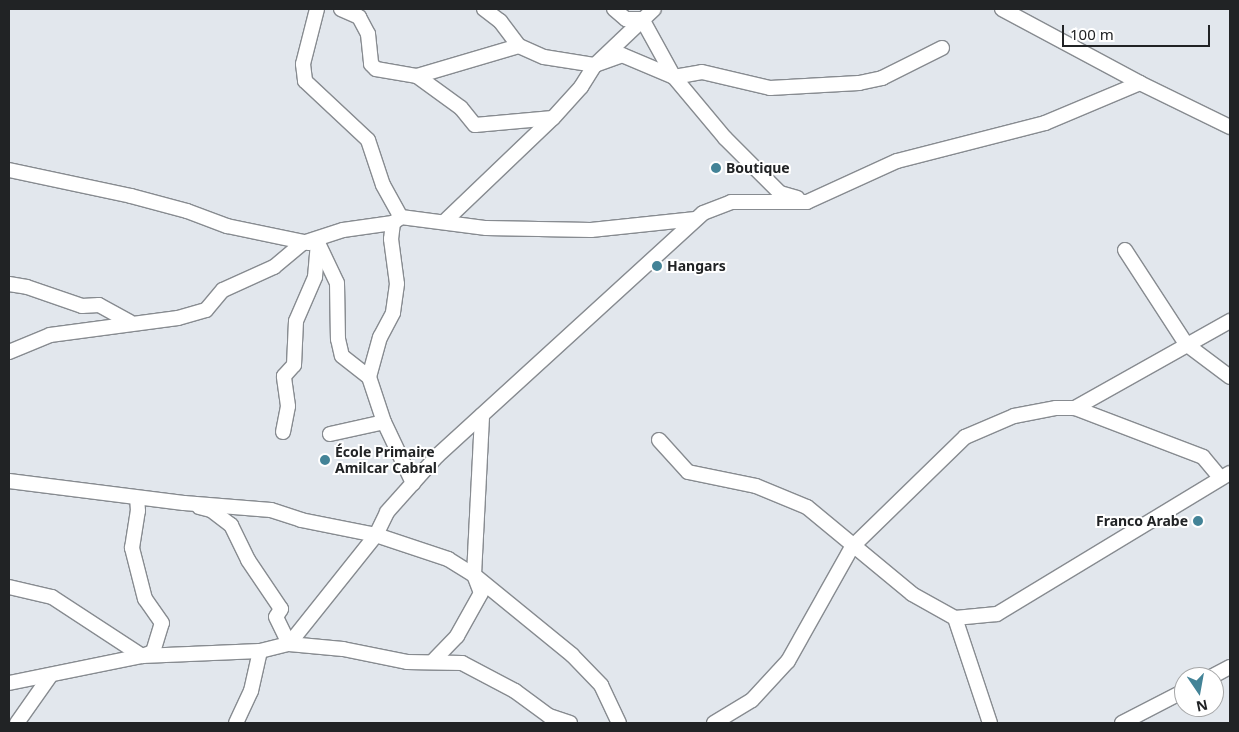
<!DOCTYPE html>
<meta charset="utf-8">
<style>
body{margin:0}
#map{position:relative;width:1239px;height:732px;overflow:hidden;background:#e2e7ed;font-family:"Noto Sans",sans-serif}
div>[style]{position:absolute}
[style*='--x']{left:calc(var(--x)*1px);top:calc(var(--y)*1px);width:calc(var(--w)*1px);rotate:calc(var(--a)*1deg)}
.roads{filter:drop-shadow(1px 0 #878b90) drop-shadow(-1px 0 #878b90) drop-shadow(0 1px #878b90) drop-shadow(0 -1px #878b90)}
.minor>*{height:14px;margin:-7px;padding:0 7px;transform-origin:7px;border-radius:7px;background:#fff}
.dots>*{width:14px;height:14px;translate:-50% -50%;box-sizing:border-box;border:2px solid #fff;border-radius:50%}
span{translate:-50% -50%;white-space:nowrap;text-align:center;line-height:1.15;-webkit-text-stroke:4px #fff;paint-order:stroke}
.poi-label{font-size:14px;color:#212325;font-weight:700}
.left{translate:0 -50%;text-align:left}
.right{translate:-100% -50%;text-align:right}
.frame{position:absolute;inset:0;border:10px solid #212325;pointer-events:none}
.north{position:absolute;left:1174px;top:667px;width:50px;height:50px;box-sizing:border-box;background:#fff;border:1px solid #a6a7a8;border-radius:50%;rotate:168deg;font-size:14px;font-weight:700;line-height:20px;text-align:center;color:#212325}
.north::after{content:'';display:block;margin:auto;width:18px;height:22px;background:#438397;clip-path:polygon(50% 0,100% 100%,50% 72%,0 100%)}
.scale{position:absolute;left:1062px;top:25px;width:148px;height:22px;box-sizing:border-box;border:2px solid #212325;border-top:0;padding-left:6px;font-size:15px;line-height:18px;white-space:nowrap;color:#212325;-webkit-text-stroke:4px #fff;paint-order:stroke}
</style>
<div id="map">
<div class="roads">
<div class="minor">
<i style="--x:317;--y:9;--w:57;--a:104.3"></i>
<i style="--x:303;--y:64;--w:17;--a:83"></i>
<i style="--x:305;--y:81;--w:86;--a:43.1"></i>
<i style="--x:368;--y:140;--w:47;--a:71.6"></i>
<i style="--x:383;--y:185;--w:37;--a:61"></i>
<i style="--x:341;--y:9;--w:20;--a:24"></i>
<i style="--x:359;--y:17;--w:19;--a:62"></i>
<i style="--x:368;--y:34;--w:30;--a:84"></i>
<i style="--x:371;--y:64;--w:7;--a:45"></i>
<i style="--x:376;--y:69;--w:42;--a:9.7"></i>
<i style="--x:417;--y:76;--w:106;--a:-16.4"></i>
<i style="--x:484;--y:9;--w:20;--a:37"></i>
<i style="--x:500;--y:21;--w:31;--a:53"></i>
<i style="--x:519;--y:46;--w:27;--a:24"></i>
<i style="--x:544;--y:57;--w:52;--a:8.9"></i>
<i style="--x:595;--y:65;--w:29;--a:-20"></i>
<i style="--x:622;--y:55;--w:56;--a:22.9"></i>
<i style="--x:674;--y:77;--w:28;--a:-10"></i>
<i style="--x:702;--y:72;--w:70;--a:13.2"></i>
<i style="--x:770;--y:88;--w:89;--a:-3.2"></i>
<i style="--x:859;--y:83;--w:24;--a:-12"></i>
<i style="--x:882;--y:78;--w:67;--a:-26.6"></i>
<i style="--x:614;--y:9;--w:16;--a:40"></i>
<i style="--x:626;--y:19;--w:16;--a:0"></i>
<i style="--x:642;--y:19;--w:66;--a:61.1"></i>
<i style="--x:674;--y:77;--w:80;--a:50.1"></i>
<i style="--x:725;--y:138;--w:78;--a:45"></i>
<i style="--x:780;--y:193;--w:18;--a:16"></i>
<i style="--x:1002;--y:9;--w:157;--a:28.2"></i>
<i style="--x:1140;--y:83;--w:100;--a:26.1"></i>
<i style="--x:417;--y:76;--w:54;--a:36"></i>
<i style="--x:461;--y:108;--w:22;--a:51"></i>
<i style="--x:475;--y:125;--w:78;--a:-5.1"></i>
<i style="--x:9;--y:170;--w:125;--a:12"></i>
<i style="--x:131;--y:196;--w:58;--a:15"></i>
<i style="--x:187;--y:211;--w:43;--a:20.6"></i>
<i style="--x:227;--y:226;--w:84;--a:11.7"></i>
<i style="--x:444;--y:222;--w:151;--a:-43.7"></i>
<i style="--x:553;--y:118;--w:42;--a:-47.9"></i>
<i style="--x:581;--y:87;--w:26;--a:-58"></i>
<i style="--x:595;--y:65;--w:81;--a:-43.5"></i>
<i style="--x:393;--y:223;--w:16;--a:97"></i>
<i style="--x:391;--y:239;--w:45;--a:82.4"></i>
<i style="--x:397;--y:284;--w:29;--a:98"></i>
<i style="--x:393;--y:313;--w:27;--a:118"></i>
<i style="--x:380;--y:337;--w:41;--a:105.4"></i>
<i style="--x:369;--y:377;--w:47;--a:71.6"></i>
<i style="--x:384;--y:422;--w:68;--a:64.6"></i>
<i style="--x:1125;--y:250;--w:112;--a:57"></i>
<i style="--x:1186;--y:344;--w:55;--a:36.9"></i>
<i style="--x:9;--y:284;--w:18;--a:9"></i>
<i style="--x:27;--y:287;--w:58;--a:19.1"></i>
<i style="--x:82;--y:306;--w:17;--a:-3"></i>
<i style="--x:99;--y:305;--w:35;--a:29"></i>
<i style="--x:9;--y:352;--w:44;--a:-22.5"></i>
<i style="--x:50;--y:335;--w:129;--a:-7.6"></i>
<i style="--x:178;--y:318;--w:29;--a:-16"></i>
<i style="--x:206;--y:310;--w:26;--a:-50"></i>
<i style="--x:223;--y:290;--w:56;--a:-24.3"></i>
<i style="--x:274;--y:267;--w:38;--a:-40"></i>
<i style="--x:303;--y:243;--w:42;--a:-18"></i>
<i style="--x:343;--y:230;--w:50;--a:-8"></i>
<i style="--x:393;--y:223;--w:10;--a:-37"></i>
<i style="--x:401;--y:217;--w:86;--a:7.4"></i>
<i style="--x:486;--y:228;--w:105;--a:1.1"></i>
<i style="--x:591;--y:230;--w:105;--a:-6"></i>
<i style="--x:1075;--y:408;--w:137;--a:20.9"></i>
<i style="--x:1203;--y:457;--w:26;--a:50"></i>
<i style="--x:283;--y:432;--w:26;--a:-79"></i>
<i style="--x:288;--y:406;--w:30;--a:-98"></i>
<i style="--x:284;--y:376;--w:15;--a:-48"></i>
<i style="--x:294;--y:365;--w:44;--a:-87.4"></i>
<i style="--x:296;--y:321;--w:48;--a:-66.6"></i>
<i style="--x:315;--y:277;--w:34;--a:-85"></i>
<i style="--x:318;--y:243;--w:44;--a:64.6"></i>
<i style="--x:337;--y:283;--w:56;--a:89"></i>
<i style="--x:338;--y:339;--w:17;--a:77"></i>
<i style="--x:342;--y:356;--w:34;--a:38"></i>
<i style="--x:330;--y:434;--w:55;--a:-12.5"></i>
<i style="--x:659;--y:440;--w:43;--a:47.8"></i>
<i style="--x:688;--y:472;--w:69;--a:11.6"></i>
<i style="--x:756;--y:486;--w:55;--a:22.4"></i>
<i style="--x:807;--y:507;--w:136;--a:39.6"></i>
<i style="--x:912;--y:594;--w:49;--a:29.2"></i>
<i style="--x:955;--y:618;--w:111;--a:71.6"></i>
<i style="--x:9;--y:481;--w:176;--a:7.2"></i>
<i style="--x:184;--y:503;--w:87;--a:4.6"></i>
<i style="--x:271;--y:510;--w:32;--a:18"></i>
<i style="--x:301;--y:520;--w:76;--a:11.3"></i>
<i style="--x:376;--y:535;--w:76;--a:18.4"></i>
<i style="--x:448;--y:559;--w:31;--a:32"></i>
<i style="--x:474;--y:575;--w:127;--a:39.2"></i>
<i style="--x:572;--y:655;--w:42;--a:46"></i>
<i style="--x:601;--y:685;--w:42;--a:64.7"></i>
<i style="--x:199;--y:507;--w:12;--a:14"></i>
<i style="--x:211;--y:510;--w:25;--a:37"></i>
<i style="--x:231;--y:525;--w:39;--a:64"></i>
<i style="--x:248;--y:560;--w:59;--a:56"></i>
<i style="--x:281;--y:609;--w:9;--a:122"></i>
<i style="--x:276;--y:617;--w:30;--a:64"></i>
<i style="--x:289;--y:644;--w:54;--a:5.3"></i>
<i style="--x:343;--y:649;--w:65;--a:11.5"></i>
<i style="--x:407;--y:662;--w:55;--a:1"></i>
<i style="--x:462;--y:663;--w:60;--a:27.8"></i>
<i style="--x:515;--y:691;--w:42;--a:36.3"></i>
<i style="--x:549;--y:716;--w:22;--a:18"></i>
<i style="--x:9;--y:587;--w:44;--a:13.1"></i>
<i style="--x:52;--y:597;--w:108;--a:33.2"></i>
<i style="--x:142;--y:656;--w:12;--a:-20"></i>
<i style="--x:153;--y:652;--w:30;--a:-73"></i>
<i style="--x:162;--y:623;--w:29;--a:-125"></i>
<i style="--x:145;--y:599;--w:53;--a:-104.3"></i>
<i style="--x:132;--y:548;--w:37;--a:-81"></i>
<i style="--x:138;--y:511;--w:13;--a:-94"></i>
<i style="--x:955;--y:618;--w:42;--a:-5.4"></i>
<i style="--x:997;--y:614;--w:272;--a:-31.2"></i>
<i style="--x:434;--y:660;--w:33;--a:-46"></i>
<i style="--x:457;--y:636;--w:49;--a:-60.8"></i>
<i style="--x:481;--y:593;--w:19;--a:-111"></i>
<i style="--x:474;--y:575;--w:160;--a:-87.1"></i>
<i style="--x:1211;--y:677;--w:21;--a:-28"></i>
<i style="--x:9;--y:683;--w:136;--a:-11.5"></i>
<i style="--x:142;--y:656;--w:118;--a:-2.4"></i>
<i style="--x:260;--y:651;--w:30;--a:-14"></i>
<i style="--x:289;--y:644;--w:139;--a:-51.4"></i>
<i style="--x:376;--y:535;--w:25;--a:-64"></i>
<i style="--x:387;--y:512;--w:75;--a:-48.2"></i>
<i style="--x:437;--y:456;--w:360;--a:-42.4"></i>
<i style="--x:703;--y:213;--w:30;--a:-21"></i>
<i style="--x:731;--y:202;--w:76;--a:0"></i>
<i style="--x:807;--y:202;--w:99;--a:-24.5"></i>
<i style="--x:897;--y:161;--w:153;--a:-14.4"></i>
<i style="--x:1045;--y:123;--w:103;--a:-22.8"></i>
<i style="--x:17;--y:723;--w:57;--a:-54.9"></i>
<i style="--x:236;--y:723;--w:35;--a:-65"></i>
<i style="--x:251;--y:691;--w:41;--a:-77.3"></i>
<i style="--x:714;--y:723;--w:44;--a:-31.2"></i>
<i style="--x:752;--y:700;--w:53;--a:-47.3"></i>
<i style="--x:788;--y:661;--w:131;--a:-60.7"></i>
<i style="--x:852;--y:547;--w:158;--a:-44.2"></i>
<i style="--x:965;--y:437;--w:53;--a:-23.2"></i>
<i style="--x:1014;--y:416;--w:43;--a:-10.8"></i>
<i style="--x:1056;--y:408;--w:19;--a:0"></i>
<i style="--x:1075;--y:408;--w:178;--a:-29.3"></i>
<i style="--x:1122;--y:723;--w:70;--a:-27.3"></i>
</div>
</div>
<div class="dots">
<i style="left:716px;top:168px;background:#438397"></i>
<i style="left:657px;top:266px;background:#438397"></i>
<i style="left:325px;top:460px;background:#438397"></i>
<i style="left:1198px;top:521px;background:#438397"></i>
</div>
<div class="poi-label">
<span class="left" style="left:726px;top:168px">Boutique</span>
<span class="left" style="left:667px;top:266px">Hangars</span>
<span class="left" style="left:335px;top:460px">École Primaire<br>Amilcar Cabral</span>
<span class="right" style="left:1188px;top:521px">Franco Arabe</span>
</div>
<div class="frame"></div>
<div class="north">N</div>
<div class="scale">100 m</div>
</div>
